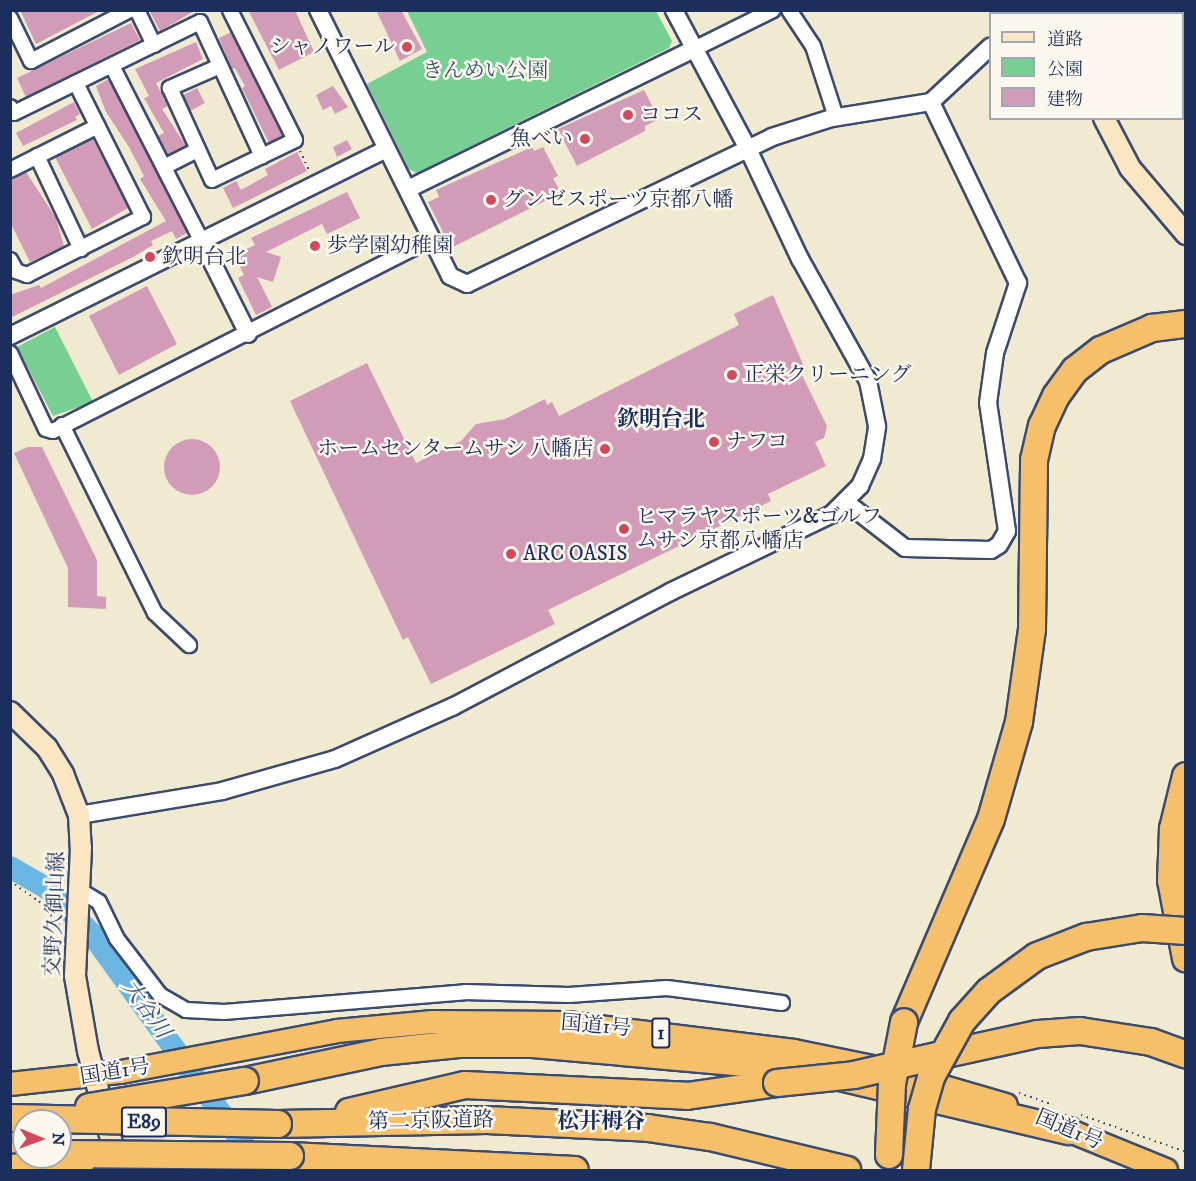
<!DOCTYPE html>
<meta charset="utf-8">
<style>
body{margin:0}
#map{position:relative;width:1196px;height:1181px;overflow:hidden;background:#efead0;font-family:"IM FELL DW Pica","Noto Serif JP",serif}
div>[style]{position:absolute}
[style*='--x']{left:calc(var(--x)*1px);top:calc(var(--y)*1px);width:calc(var(--w)*1px);rotate:calc(var(--a)*1deg)}
.green>*{inset:0;background:#78cf94}
.river>*{height:22px;margin:-11px;padding:0 11px;transform-origin:11px;border-radius:11px;background:#6cb6e4}
.building>*{inset:0;background:#d29bb8}
.round{border-radius:50%}
.path>*{height:2px;margin-top:-1px;transform-origin:0;background:repeating-linear-gradient(90deg,#3b4b6f 0 1.5px,transparent 0 6px)}
.roads{filter:drop-shadow(2px 0 #3b4b6f) drop-shadow(-2px 0 #3b4b6f) drop-shadow(0 2px #3b4b6f) drop-shadow(0 -2px #3b4b6f)}
.minor>*{height:14px;margin:-7px;padding:0 7px;transform-origin:7px;border-radius:7px;background:#fff}
.tertiary>*{height:16px;margin:-8px;padding:0 8px;transform-origin:8px;border-radius:8px;background:#fff}
.secondary>*{height:20px;margin:-10px;padding:0 10px;transform-origin:10px;border-radius:10px;background:#fbe6c4}
.trunk>*{height:22px;margin:-11px;padding:0 11px;transform-origin:11px;border-radius:11px;background:#f6c06b}
.motorway>*{height:26px;margin:-13px;padding:0 13px;transform-origin:13px;border-radius:13px;background:#f6c06b}
.bridges{filter:drop-shadow(2px 0 #3b4b6f) drop-shadow(-2px 0 #3b4b6f) drop-shadow(0 2px #3b4b6f) drop-shadow(0 -2px #3b4b6f)}
.motorway-bridge>*{height:26px;margin:-13px;padding:0 13px;transform-origin:13px;border-radius:13px;background:#f6c06b}
.dots>*{width:16px;height:16px;translate:-50% -50%;box-sizing:border-box;border:3px solid #fbf7ec;border-radius:50%}
span{translate:-50% -50%;white-space:nowrap;text-align:center;line-height:1.15;-webkit-text-stroke:5px #fbf7ec;paint-order:stroke}
.shield-label span{padding:2px 4px;background:#fbf7ec;border:2px solid;border-radius:4px;-webkit-text-stroke-width:0}
.shield-label{font-size:20px;color:#1b2f5e;font-weight:700}
.poi-label{font-size:21px;color:#1b2f5e}
.right{translate:-100% -50%;text-align:right}
.left{translate:0 -50%;text-align:left}
.park-label{font-size:21px;color:#32576c}
.street-label{font-size:21px;color:#1b2f5e}
.neighbourhood-label{font-size:22px;color:#1b2f5e;font-weight:700}
.water-label{font-size:22px;color:#335886;font-style:italic}
.frame{position:absolute;inset:0;border:12px solid #1b2f5e;pointer-events:none}
.legend{position:absolute;left:989px;top:12px;width:195px;height:108px;box-sizing:border-box;background:#fbf7ec;border:2px solid #a1a7b3;margin:0;padding:8px 10px;list-style:none;font-size:18px;color:#1b2f5e}
.legend li{display:flex;align-items:center;gap:12px;height:30px}
.legend b{width:30px;border:2px solid #a1a7b3}
.north{position:absolute;left:12px;top:1109px;width:60px;height:60px;box-sizing:border-box;background:#fbf7ec;border:2px solid #a1a7b3;border-radius:50%;rotate:91deg;font-size:16px;font-weight:700;line-height:24px;text-align:center;color:#1b2f5e}
.north::after{content:'';display:block;margin:auto;width:21px;height:27px;background:#d1495b;clip-path:polygon(50% 0,100% 100%,50% 72%,0 100%)}
</style>
<div id="map">
<div class="green">
<i style="clip-path:polygon(407px 11px,656px 11px,672px 41px,669px 48px,417px 173px,409px 169px,367px 84px,427px 52px)"></i>
<i style="clip-path:polygon(55px 327px,93px 402px,53px 416px,17px 347px)"></i>
</div>
<div class="river">
<i style="--x:10;--y:867;--w:44;--a:30.1"></i>
<i style="--x:48;--y:889;--w:62;--a:45.7"></i>
<i style="--x:91;--y:933;--w:292;--a:54.2"></i>
</div>
<div class="building">
<i style="clip-path:polygon(20px 10px,101px 10px,36px 44px)"></i>
<i style="clip-path:polygon(149px 10px,196px 10px,160px 31px)"></i>
<i style="clip-path:polygon(248px 10px,295px 10px,314px 52px,279px 70px)"></i>
<i style="clip-path:polygon(376px 10px,401px 10px,422px 49px,400px 61px)"></i>
<i style="clip-path:polygon(131px 23px,140px 40px,26px 97px,17px 78px)"></i>
<i style="clip-path:polygon(231px 32px,283px 136px,269px 143px,242px 88px,245px 86px,235px 68px,232px 69px,219px 38px)"></i>
<i style="clip-path:polygon(196px 42px,203px 59px,156px 83px,168px 106px,162px 109px,186px 146px,168px 155px,158px 136px,164px 133px,144px 98px,149px 96px,135px 69px)"></i>
<i style="clip-path:polygon(109px 79px,187px 233px,176px 239px,172px 231px,151px 241px,153px 245px,133px 257px,10px 318px,10px 295px,39px 285px,41px 288px,166px 221px,140px 179px,144px 176px,129px 147px,106px 112px,96px 86px)"></i>
<i style="clip-path:polygon(333px 86px,348px 107px,335px 114px,331px 106px,323px 110px,316px 95px)"></i>
<i style="clip-path:polygon(197px 88px,205px 103px,190px 111px,183px 95px)"></i>
<i style="clip-path:polygon(644px 90px,659px 119px,645px 126px,645px 131px,577px 166px,558px 129px)"></i>
<i style="clip-path:polygon(74px 102px,80px 114px,75px 117px,77px 120px,23px 146px,16px 133px)"></i>
<i style="clip-path:polygon(93px 139px,128px 208px,92px 229px,55px 157px)"></i>
<i style="clip-path:polygon(347px 140px,352px 149px,337px 157px,333px 147px)"></i>
<i style="clip-path:polygon(532px 147px,534px 151px,543px 147px,558px 176px,553px 178px,561px 193px,451px 248px,428px 202px,439px 197px,436px 190px)"></i>
<i style="clip-path:polygon(297px 152px,307px 171px,233px 208px,223px 188px,236px 181px,241px 190px,268px 175px,265px 169px)"></i>
<i style="clip-path:polygon(26px 172px,56px 218px,64px 246px,30px 262px,10px 222px,10px 179px)"></i>
<i style="clip-path:polygon(347px 192px,360px 218px,327px 234px,322px 224px,266px 252px,281px 257px,273px 282px,257px 277px,272px 307px,256px 315px,238px 278px,244px 275px,234px 255px,255px 245px,251px 238px)"></i>
<i style="clip-path:polygon(147px 286px,177px 344px,119px 375px,89px 316px)"></i>
<i style="clip-path:polygon(773px 295px,805px 369px,800px 371px,827px 426px,824px 438px,815px 442px,826px 466px,768px 494px,771px 501px,548px 610px,555px 624px,431px 684px,408px 637px,403px 640px,290px 401px,367px 363px,416px 463px,461px 441px,476px 424px,505px 419px,545px 399px,547px 405px,552px 402px,559px 416px,739px 325px,734px 314px)"></i>
<i class="round" style="left:164px;top:439px;width:56px;height:56px"></i>
<i style="clip-path:polygon(28px 447px,42px 447px,97px 560px,97px 596px,106px 597px,106px 609px,68px 607px,68px 568px,14px 453px)"></i>
</div>
<div class="path">
<i style="--x:300;--y:151;--w:21;--a:65"></i>
<i style="--x:10;--y:881;--w:35;--a:35"></i>
<i style="--x:39;--y:901;--w:34;--a:50"></i>
<i style="--x:1019;--y:1093;--w:36;--a:19"></i>
<i style="--x:1081;--y:1115;--w:111;--a:19.4"></i>
</div>
<div class="roads">
<div class="minor">
<i style="--x:137;--y:10;--w:39;--a:64"></i>
<i style="--x:789;--y:10;--w:43;--a:56.3"></i>
<i style="--x:813;--y:46;--w:75;--a:72.1"></i>
<i style="--x:10;--y:18;--w:48;--a:64"></i>
<i style="--x:31;--y:61;--w:111;--a:-27.3"></i>
<i style="--x:692;--y:50;--w:90;--a:-26.3"></i>
<i style="--x:112;--y:66;--w:195;--a:62.9"></i>
<i style="--x:220;--y:66;--w:55;--a:156.3"></i>
<i style="--x:170;--y:88;--w:101;--a:65.5"></i>
<i style="--x:212;--y:180;--w:92;--a:-25.7"></i>
<i style="--x:295;--y:140;--w:145;--a:-116.6"></i>
<i style="--x:10;--y:107;--w:7;--a:56"></i>
<i style="--x:14;--y:113;--w:207;--a:-26.1"></i>
<i style="--x:200;--y:22;--w:148;--a:65.2"></i>
<i style="--x:37;--y:156;--w:103;--a:64.7"></i>
<i style="--x:164;--y:167;--w:38;--a:-27"></i>
<i style="--x:10;--y:170;--w:98;--a:-26.6"></i>
<i style="--x:10;--y:260;--w:13;--a:61"></i>
<i style="--x:16;--y:271;--w:12;--a:20"></i>
<i style="--x:27;--y:275;--w:130;--a:-26.6"></i>
<i style="--x:143;--y:217;--w:150;--a:-116.6"></i>
<i style="--x:10;--y:353;--w:84;--a:64.7"></i>
<i style="--x:46;--y:429;--w:7;--a:16"></i>
<i style="--x:53;--y:431;--w:425;--a:-26.9"></i>
<i style="--x:62;--y:425;--w:210;--a:63.7"></i>
<i style="--x:155;--y:613;--w:47;--a:43.3"></i>
<i style="--x:79;--y:890;--w:23;--a:31"></i>
<i style="--x:99;--y:902;--w:41;--a:64.1"></i>
<i style="--x:117;--y:939;--w:71;--a:52.5"></i>
<i style="--x:160;--y:995;--w:30;--a:30"></i>
<i style="--x:186;--y:1010;--w:38;--a:3"></i>
<i style="--x:224;--y:1012;--w:242;--a:-4.7"></i>
<i style="--x:465;--y:992;--w:104;--a:1.7"></i>
<i style="--x:569;--y:995;--w:98;--a:-4.1"></i>
<i style="--x:667;--y:988;--w:116;--a:7.4"></i>
</div>
<div class="tertiary">
<i style="--x:318;--y:10;--w:297;--a:63.6"></i>
<i style="--x:450;--y:276;--w:19;--a:25"></i>
<i style="--x:467;--y:284;--w:339;--a:-25.7"></i>
<i style="--x:772;--y:137;--w:63;--a:-17.6"></i>
<i style="--x:832;--y:118;--w:100;--a:-9.2"></i>
<i style="--x:931;--y:102;--w:81;--a:-43"></i>
<i style="--x:408;--y:189;--w:316;--a:-26.1"></i>
<i style="--x:201;--y:240;--w:105;--a:63.4"></i>
<i style="--x:10;--y:336;--w:420;--a:-26.4"></i>
<i style="--x:847;--y:503;--w:73;--a:37.8"></i>
<i style="--x:905;--y:548;--w:86;--a:1.3"></i>
<i style="--x:991;--y:550;--w:9;--a:-32"></i>
<i style="--x:999;--y:545;--w:16;--a:-60"></i>
<i style="--x:1007;--y:531;--w:129;--a:-98.4"></i>
<i style="--x:988;--y:403;--w:50;--a:-82"></i>
<i style="--x:995;--y:353;--w:74;--a:-71.8"></i>
<i style="--x:1018;--y:283;--w:201;--a:-115.7"></i>
<i style="--x:79;--y:815;--w:145;--a:-9.5"></i>
<i style="--x:222;--y:791;--w:117;--a:-15.8"></i>
<i style="--x:335;--y:759;--w:130;--a:-24"></i>
<i style="--x:454;--y:706;--w:244;--a:-27.8"></i>
<i style="--x:670;--y:592;--w:180;--a:-25.7"></i>
<i style="--x:832;--y:514;--w:40;--a:-45"></i>
<i style="--x:860;--y:486;--w:30;--a:-66"></i>
<i style="--x:872;--y:459;--w:33;--a:-81"></i>
<i style="--x:877;--y:426;--w:46;--a:-101.3"></i>
<i style="--x:868;--y:381;--w:140;--a:-119.1"></i>
<i style="--x:800;--y:259;--w:124;--a:-115.3"></i>
<i style="--x:747;--y:147;--w:155;--a:-118.1"></i>
</div>
<div class="secondary">
<i style="--x:1074;--y:10;--w:4;--a:76"></i>
<i style="--x:1104;--y:118;--w:56;--a:62.5"></i>
<i style="--x:1130;--y:168;--w:87;--a:49.7"></i>
<i style="--x:10;--y:712;--w:52;--a:44.2"></i>
<i style="--x:47;--y:748;--w:31;--a:58"></i>
<i style="--x:63;--y:774;--w:44;--a:68.7"></i>
<i style="--x:79;--y:815;--w:33;--a:87"></i>
<i style="--x:81;--y:848;--w:128;--a:92.7"></i>
<i style="--x:75;--y:976;--w:76;--a:80.2"></i>
<i style="--x:88;--y:1051;--w:123;--a:75.4"></i>
</div>
<div class="trunk">
<i style="--x:10;--y:1084;--w:112;--a:-6.2"></i>
<i style="--x:121;--y:1072;--w:220;--a:-10.7"></i>
<i style="--x:337;--y:1031;--w:96;--a:-5.4"></i>
<i style="--x:433;--y:1022;--w:134;--a:0.4"></i>
<i style="--x:567;--y:1023;--w:229;--a:7"></i>
<i style="--x:794;--y:1051;--w:90;--a:11.6"></i>
<i style="--x:882;--y:1069;--w:129;--a:16.2"></i>
<i style="--x:1053;--y:1124;--w:122;--a:22.2"></i>
</div>
<div class="motorway">
<i style="--x:1186;--y:776;--w:55;--a:103.8"></i>
<i style="--x:1173;--y:829;--w:51;--a:92.2"></i>
<i style="--x:1171;--y:880;--w:80;--a:79.2"></i>
<i style="--x:904;--y:1022;--w:221;--a:-66.8"></i>
<i style="--x:991;--y:819;--w:101;--a:-73.9"></i>
<i style="--x:1019;--y:722;--w:94;--a:-82"></i>
<i style="--x:1032;--y:629;--w:169;--a:-89.3"></i>
<i style="--x:1034;--y:460;--w:35;--a:-77"></i>
<i style="--x:1042;--y:426;--w:33;--a:-65"></i>
<i style="--x:1056;--y:396;--w:32;--a:-54"></i>
<i style="--x:1075;--y:370;--w:33;--a:-38"></i>
<i style="--x:1101;--y:350;--w:56;--a:-23.3"></i>
<i style="--x:1152;--y:328;--w:34;--a:-7"></i>
<i style="--x:937;--y:1056;--w:103;--a:-12.3"></i>
<i style="--x:1038;--y:1034;--w:42;--a:-4.1"></i>
<i style="--x:1080;--y:1031;--w:72;--a:8.8"></i>
<i style="--x:1151;--y:1042;--w:37;--a:20"></i>
<i style="--x:245;--y:1081;--w:139;--a:-12"></i>
<i style="--x:381;--y:1052;--w:78;--a:-5.9"></i>
<i style="--x:459;--y:1044;--w:74;--a:0"></i>
<i style="--x:533;--y:1044;--w:270;--a:5.1"></i>
<i style="--x:802;--y:1068;--w:274;--a:13.3"></i>
<i style="--x:349;--y:1112;--w:119;--a:-13.1"></i>
<i style="--x:465;--y:1085;--w:222;--a:2.8"></i>
<i style="--x:687;--y:1096;--w:91;--a:-8.2"></i>
<i style="--x:278;--y:1124;--w:209;--a:-1.1"></i>
<i style="--x:487;--y:1120;--w:161;--a:2.8"></i>
<i style="--x:648;--y:1128;--w:63;--a:8.3"></i>
<i style="--x:710;--y:1137;--w:141;--a:13.5"></i>
<i style="--x:10;--y:1153;--w:14;--a:4"></i>
<i style="--x:290;--y:1156;--w:285;--a:2.8"></i>
</div>
</div>
<div class="bridges">
<div class="motorway-bridge">
<i style="--x:777;--y:1083;--w:77;--a:-5.9"></i>
<i style="--x:854;--y:1075;--w:85;--a:-12.9"></i>
<i style="--x:89;--y:1107;--w:158;--a:-9.5"></i>
<i style="--x:10;--y:1118;--w:268;--a:1.3"></i>
<i style="--x:60;--y:1154;--w:230;--a:0.5"></i>
<i style="--x:889;--y:1155;--w:71;--a:-87.6"></i>
<i style="--x:892;--y:1084;--w:63;--a:-79"></i>
<i style="--x:10;--y:1168;--w:71;--a:-4"></i>
<i style="--x:916;--y:1170;--w:61;--a:-84.4"></i>
<i style="--x:922;--y:1109;--w:33;--a:-74"></i>
<i style="--x:931;--y:1077;--w:64;--a:-61"></i>
<i style="--x:962;--y:1021;--w:40;--a:-48"></i>
<i style="--x:989;--y:991;--w:59;--a:-36.1"></i>
<i style="--x:1037;--y:956;--w:53;--a:-21.2"></i>
<i style="--x:1086;--y:937;--w:57;--a:-9.1"></i>
<i style="--x:1142;--y:928;--w:44;--a:3.9"></i>
</div>
</div>
<div class="dots">
<i style="left:407px;top:47px;background:#d1495b"></i>
<i style="left:628px;top:115px;background:#d1495b"></i>
<i style="left:585px;top:139px;background:#d1495b"></i>
<i style="left:491px;top:200px;background:#d1495b"></i>
<i style="left:315px;top:246px;background:#d1495b"></i>
<i style="left:150px;top:257px;background:#d1495b"></i>
<i style="left:732px;top:375px;background:#d1495b"></i>
<i style="left:714px;top:442px;background:#d1495b"></i>
<i style="left:605px;top:449px;background:#d1495b"></i>
<i style="left:624px;top:529px;background:#d1495b"></i>
<i style="left:511px;top:554px;background:#d1495b"></i>
</div>
<div class="shield-label">
<span style="left:661px;top:1033px">1</span>
<span style="left:144px;top:1122px">E89</span>
</div>
<div class="poi-label">
<span class="right" style="left:395px;top:47px">シャノワール</span>
<span class="left" style="left:640px;top:115px">ココス</span>
<span class="right" style="left:573px;top:139px">魚べい</span>
<span class="left" style="left:503px;top:200px">グンゼスポーツ京都八幡</span>
<span class="left" style="left:327px;top:246px">歩学園幼稚園</span>
<span class="left" style="left:162px;top:257px">欽明台北</span>
<span class="left" style="left:744px;top:375px">正栄クリーニング</span>
<span class="left" style="left:726px;top:442px">ナフコ</span>
<span class="right" style="left:593px;top:449px">ホームセンタームサシ 八幡店</span>
<span class="left" style="left:636px;top:529px">ヒマラヤスポーツ&amp;ゴルフ<br>ムサシ京都八幡店</span>
<span class="left" style="left:523px;top:554px">ARC OASIS</span>
</div>
<div class="park-label">
<span style="left:485px;top:71px">きんめい公園</span>
</div>
<div class="street-label">
<span style="left:55px;top:914px;rotate:-88deg">交野久御山線</span>
<span style="left:596px;top:1026px;rotate:5deg">国道1号</span>
<span style="left:115px;top:1072px;rotate:-9deg">国道1号</span>
<span style="left:431px;top:1121px;rotate:-1deg">第二京阪道路</span>
<span style="left:1069px;top:1130px;rotate:23deg">国道1号</span>
</div>
<div class="neighbourhood-label">
<span style="left:661px;top:420px">欽明台北</span>
<span style="left:601px;top:1122px">松井栂谷</span>
</div>
<div class="water-label">
<span style="left:146px;top:1009px;rotate:54deg">大谷川</span>
</div>
<div class="frame"></div>
<ul class="legend">
<li><b style="height:8px;background:#fbe6c4"></b>道路</li>
<li><b style="height:16px;background:#78cf94"></b>公園</li>
<li><b style="height:16px;background:#d29bb8"></b>建物</li>
</ul>
<div class="north">N</div>
</div>
